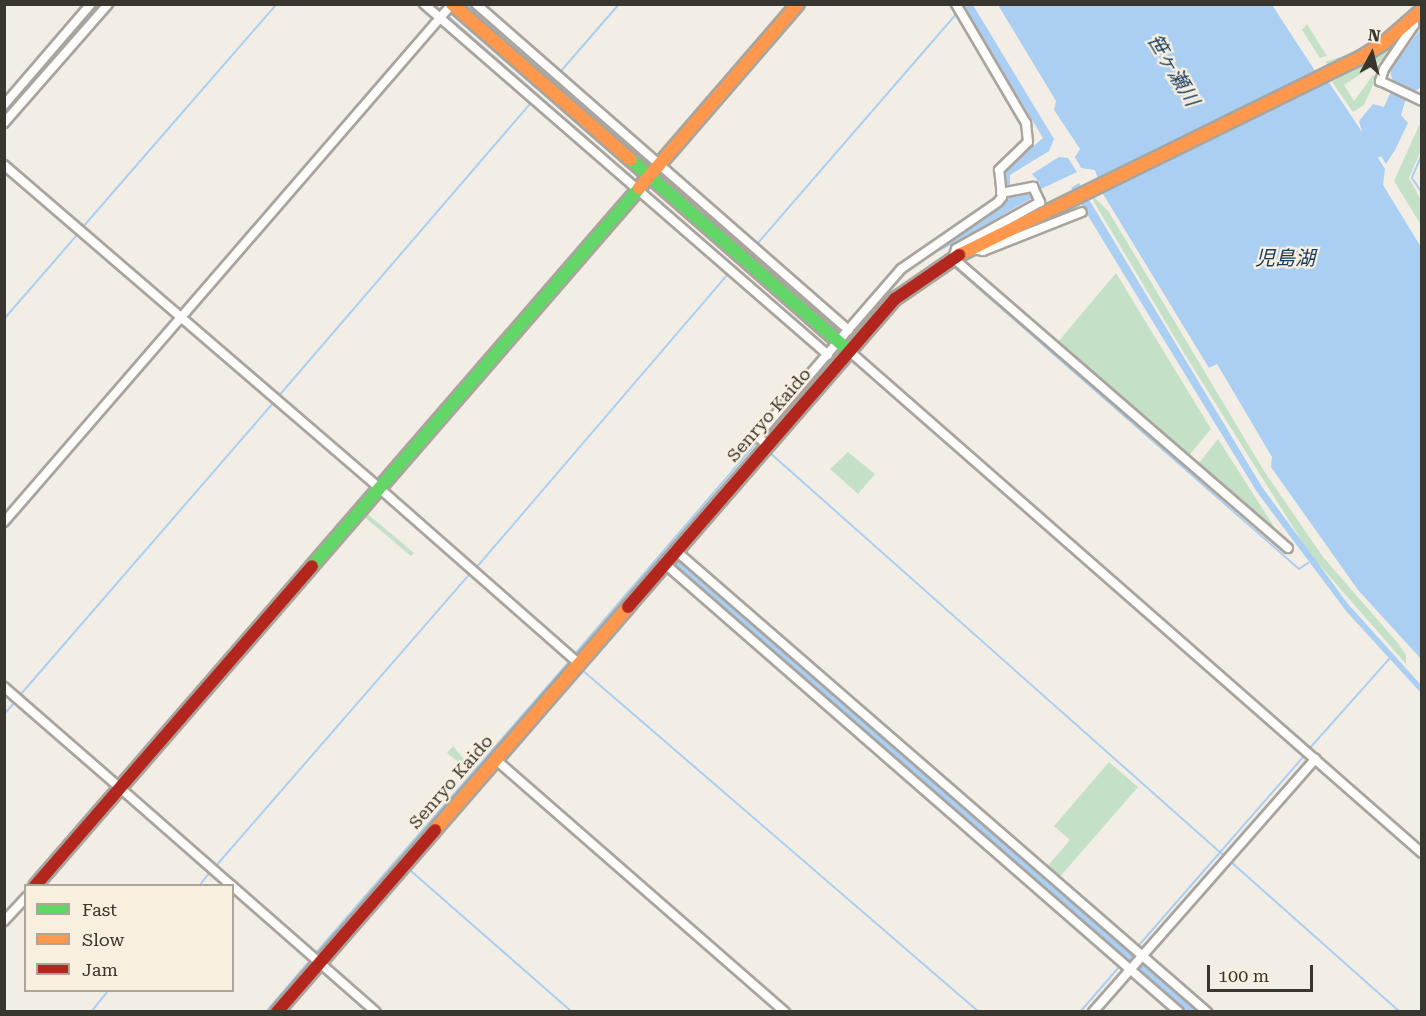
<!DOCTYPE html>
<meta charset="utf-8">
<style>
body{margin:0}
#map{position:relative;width:1426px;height:1016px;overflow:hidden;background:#f3eee5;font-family:"Roboto Serif","Noto Sans JP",serif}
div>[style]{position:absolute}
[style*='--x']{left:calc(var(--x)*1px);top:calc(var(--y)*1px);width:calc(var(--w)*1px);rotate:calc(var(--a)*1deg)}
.green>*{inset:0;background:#c4e1c7}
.water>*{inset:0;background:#aacff2}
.stream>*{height:2px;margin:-1px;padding:0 1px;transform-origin:1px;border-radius:1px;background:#aacff2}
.canal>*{height:8px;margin:-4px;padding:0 4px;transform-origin:4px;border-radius:4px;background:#aacff2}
.river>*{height:14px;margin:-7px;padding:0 7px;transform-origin:7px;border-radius:7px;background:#aacff2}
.roads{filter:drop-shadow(2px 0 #a9a59e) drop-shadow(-2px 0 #a9a59e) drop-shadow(0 2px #a9a59e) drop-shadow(0 -2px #a9a59e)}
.street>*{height:8px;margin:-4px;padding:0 4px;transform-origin:4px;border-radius:4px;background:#fdfcfb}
.fast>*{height:12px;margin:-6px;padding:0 6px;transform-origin:6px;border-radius:6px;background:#63d668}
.slow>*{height:12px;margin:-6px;padding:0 6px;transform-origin:6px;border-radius:6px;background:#ff974d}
.jam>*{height:12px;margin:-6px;padding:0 6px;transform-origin:6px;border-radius:6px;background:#b3261e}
span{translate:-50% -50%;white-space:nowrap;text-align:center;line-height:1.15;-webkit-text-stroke:4.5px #f9efdf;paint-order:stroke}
.street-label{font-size:18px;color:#39352f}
.water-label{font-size:20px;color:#153d60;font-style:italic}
.frame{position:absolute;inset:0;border:6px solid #39352f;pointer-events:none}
.legend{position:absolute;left:24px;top:884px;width:210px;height:108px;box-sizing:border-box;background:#f9efdf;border:2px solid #aca599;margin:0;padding:8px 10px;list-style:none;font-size:18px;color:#39352f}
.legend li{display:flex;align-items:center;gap:12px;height:30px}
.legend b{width:30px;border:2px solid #aca599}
.north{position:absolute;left:1342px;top:24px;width:60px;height:60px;-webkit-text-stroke:4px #f9efdf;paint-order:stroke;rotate:7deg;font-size:16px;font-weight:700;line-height:24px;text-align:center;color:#39352f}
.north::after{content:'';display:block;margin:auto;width:21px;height:27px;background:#39352f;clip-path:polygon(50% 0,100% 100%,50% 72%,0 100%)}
.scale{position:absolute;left:1207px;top:965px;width:106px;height:27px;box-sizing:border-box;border:3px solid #39352f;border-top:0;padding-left:8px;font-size:18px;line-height:21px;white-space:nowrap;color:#39352f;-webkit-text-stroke:4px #f9efdf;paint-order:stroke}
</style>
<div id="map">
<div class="green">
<i style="clip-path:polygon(1307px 24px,1327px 56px,1320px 58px,1302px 30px)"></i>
<i style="clip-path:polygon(1380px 39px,1331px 67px,1325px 62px,1354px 52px)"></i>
<i style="clip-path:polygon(1398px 42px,1384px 59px,1344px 85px,1354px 101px,1373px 75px,1377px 76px,1364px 105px,1353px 112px,1332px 82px)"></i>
<i style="clip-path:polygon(1421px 121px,1421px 150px,1409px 178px,1421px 200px,1421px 225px,1394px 181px)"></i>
<i style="clip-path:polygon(1093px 196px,1109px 212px,1264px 471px,1323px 557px,1397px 642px,1406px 655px,1406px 664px,1310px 554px,1187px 358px,1091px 197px)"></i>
<i style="clip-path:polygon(1116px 273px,1211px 429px,1186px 459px,1057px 343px)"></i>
<i style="clip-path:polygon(1218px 439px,1282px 539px,1195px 468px)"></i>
<i style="clip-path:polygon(848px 452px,875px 474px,858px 494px,830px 469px)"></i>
<i style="clip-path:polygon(364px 511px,414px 553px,411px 556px,361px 514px)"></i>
<i style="clip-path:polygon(453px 746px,468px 764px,466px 768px,447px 753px)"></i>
<i style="clip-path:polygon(1109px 762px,1138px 787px,1058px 879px,1046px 868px,1070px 840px,1054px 826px)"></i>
</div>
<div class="water">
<i style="clip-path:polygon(98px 5px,102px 5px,73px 39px,70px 36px)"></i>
<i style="clip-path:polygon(963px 5px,973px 5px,1054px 139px,1049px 151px,1010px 175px,1010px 188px,1033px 190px,1032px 198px,940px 251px,937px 248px,999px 207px,1008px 194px,1001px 174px,1043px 138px)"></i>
<i style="clip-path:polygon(998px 5px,1272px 5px,1323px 83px,1328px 81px,1362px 132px,1359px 121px,1373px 104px,1384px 107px,1392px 89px,1396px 93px,1390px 71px,1421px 28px,1421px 87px,1406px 98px,1401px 115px,1408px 123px,1395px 150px,1386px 164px,1381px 156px,1378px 158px,1385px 169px,1383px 185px,1421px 247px,1421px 659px,1358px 590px,1271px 467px,1272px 457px,1217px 364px,1209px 368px,1103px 194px,1095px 170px,1081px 168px,1075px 157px,1080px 149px,1054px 110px,1056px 101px)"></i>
<i style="clip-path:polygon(1059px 157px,1068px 158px,1077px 172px,1039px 190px,1040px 183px,1032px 174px)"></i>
<i style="clip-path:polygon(1079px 183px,1262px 487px,1348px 604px,1421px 685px,1421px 693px,1346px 611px,1257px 492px,1071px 188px)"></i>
</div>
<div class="stream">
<i style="--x:434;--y:4;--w:270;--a:41.2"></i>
<i style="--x:561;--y:71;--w:89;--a:-49.1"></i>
<i style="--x:4;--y:113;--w:102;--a:-49"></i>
<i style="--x:1422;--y:154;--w:26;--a:113"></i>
<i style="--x:1412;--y:178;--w:18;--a:56"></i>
<i style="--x:644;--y:188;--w:243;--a:41.2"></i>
<i style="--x:82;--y:228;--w:297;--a:-49"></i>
<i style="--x:757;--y:244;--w:304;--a:-49.1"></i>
<i style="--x:927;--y:256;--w:15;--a:-28"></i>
<i style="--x:953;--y:266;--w:460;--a:41.2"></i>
<i style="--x:1299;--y:569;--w:11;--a:-34"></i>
<i style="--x:4;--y:319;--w:113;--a:-49"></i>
<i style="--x:848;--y:337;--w:86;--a:-48.3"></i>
<i style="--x:905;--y:273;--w:22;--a:-39"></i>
<i style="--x:854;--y:361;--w:522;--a:41.2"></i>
<i style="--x:277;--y:398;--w:391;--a:-49.3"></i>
<i style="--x:762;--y:437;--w:115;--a:-49.2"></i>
<i style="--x:769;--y:452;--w:844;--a:41.59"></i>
<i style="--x:476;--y:568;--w:387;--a:-49.4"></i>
<i style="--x:574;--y:655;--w:282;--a:-49.3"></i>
<i style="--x:581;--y:669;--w:525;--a:40.76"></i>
<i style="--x:21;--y:694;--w:386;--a:-49.1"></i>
<i style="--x:4;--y:714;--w:16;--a:-47"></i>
<i style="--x:1309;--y:749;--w:123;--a:-48.3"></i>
<i style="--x:498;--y:767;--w:371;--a:41.3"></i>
<i style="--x:215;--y:867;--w:390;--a:-49"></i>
<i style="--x:411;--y:871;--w:214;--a:41.2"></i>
<i style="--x:199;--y:886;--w:18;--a:-52"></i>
<i style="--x:4;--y:914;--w:33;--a:-47"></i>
<i style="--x:1140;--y:944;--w:252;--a:-48.9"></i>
<i style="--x:314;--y:955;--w:391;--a:-49"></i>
<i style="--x:321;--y:971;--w:62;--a:41.7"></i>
<i style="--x:91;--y:1012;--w:28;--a:-51"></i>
<i style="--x:266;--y:1012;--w:70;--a:-49.7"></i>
<i style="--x:1080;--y:1012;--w:79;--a:-49.1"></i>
</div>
<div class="canal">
<i style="--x:465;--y:4;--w:508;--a:41.01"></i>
</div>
<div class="river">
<i style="--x:675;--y:562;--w:685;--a:41.04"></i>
</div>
<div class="roads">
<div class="street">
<i style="--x:424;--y:4;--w:535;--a:40.98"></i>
<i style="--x:476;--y:4;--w:495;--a:41.2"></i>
<i style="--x:848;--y:330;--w:140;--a:130.6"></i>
<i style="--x:757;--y:436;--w:13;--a:42"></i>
<i style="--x:1413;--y:19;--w:6;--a:81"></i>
<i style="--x:1414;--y:25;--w:53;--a:124.3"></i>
<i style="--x:1384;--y:69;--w:13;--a:108"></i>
<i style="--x:1380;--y:81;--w:47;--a:25.5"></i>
<i style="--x:4;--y:105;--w:133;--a:-49.3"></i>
<i style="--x:4;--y:123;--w:158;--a:-48.8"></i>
<i style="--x:4;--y:165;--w:492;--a:40.7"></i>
<i style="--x:1001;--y:193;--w:33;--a:-11"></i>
<i style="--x:1033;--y:187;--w:17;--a:65"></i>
<i style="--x:1040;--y:202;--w:96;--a:150.8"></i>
<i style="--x:956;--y:249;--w:9;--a:108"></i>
<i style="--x:953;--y:258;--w:443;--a:40.9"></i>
<i style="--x:971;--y:249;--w:12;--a:9"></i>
<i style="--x:983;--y:251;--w:106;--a:-21.5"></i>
<i style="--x:848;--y:330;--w:81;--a:-49"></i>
<i style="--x:901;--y:269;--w:118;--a:-34.6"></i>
<i style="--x:998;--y:202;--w:6;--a:-51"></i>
<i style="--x:1002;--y:197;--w:27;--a:-96"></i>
<i style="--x:999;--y:170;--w:40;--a:-44"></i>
<i style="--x:1028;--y:142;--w:19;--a:-96"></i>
<i style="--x:1026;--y:123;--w:138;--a:-120.5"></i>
<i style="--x:848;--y:350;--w:763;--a:41.23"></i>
<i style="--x:379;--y:488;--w:265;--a:41.3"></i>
<i style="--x:4;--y:522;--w:685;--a:-49.14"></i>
<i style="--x:675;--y:550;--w:705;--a:40.97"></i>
<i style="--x:664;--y:563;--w:683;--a:41.08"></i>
<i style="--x:4;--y:687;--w:151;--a:41"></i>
<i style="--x:495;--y:759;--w:385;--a:41.1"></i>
<i style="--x:120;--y:788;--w:149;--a:41.2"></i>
<i style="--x:232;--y:886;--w:191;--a:41.2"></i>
<i style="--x:4;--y:921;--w:33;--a:-47"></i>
<i style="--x:1093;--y:1012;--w:337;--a:-48.7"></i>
</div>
<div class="fast">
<i style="--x:631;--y:160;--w:288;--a:41.2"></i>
<i style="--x:312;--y:566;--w:500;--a:-49.1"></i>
</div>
<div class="slow">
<i style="--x:452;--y:4;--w:237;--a:41.1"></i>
<i style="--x:639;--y:188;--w:243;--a:-49.2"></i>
<i style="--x:959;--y:255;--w:445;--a:-26.2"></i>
<i style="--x:1358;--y:59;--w:31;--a:-32"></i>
<i style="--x:1384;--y:43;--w:50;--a:-41"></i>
<i style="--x:435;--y:830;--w:295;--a:-49.1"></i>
</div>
<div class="jam">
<i style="--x:628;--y:607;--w:408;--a:-49.1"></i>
<i style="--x:895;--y:299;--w:78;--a:-34.5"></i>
<i style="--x:35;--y:886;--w:423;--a:-49.1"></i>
<i style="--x:277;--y:1012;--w:241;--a:-49"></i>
</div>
</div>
<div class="street-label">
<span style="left:769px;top:415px;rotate:-49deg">Senryo Kaido</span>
<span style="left:451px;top:782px;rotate:-49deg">Senryo Kaido</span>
</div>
<div class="water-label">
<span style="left:1173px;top:70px;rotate:59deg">笹ヶ瀬川</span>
<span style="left:1285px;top:258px">児島湖</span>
</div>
<div class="frame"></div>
<ul class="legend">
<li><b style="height:8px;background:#63d668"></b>Fast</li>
<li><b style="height:8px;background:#ff974d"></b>Slow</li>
<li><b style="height:8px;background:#b3261e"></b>Jam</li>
</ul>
<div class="north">N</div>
<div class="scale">100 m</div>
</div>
